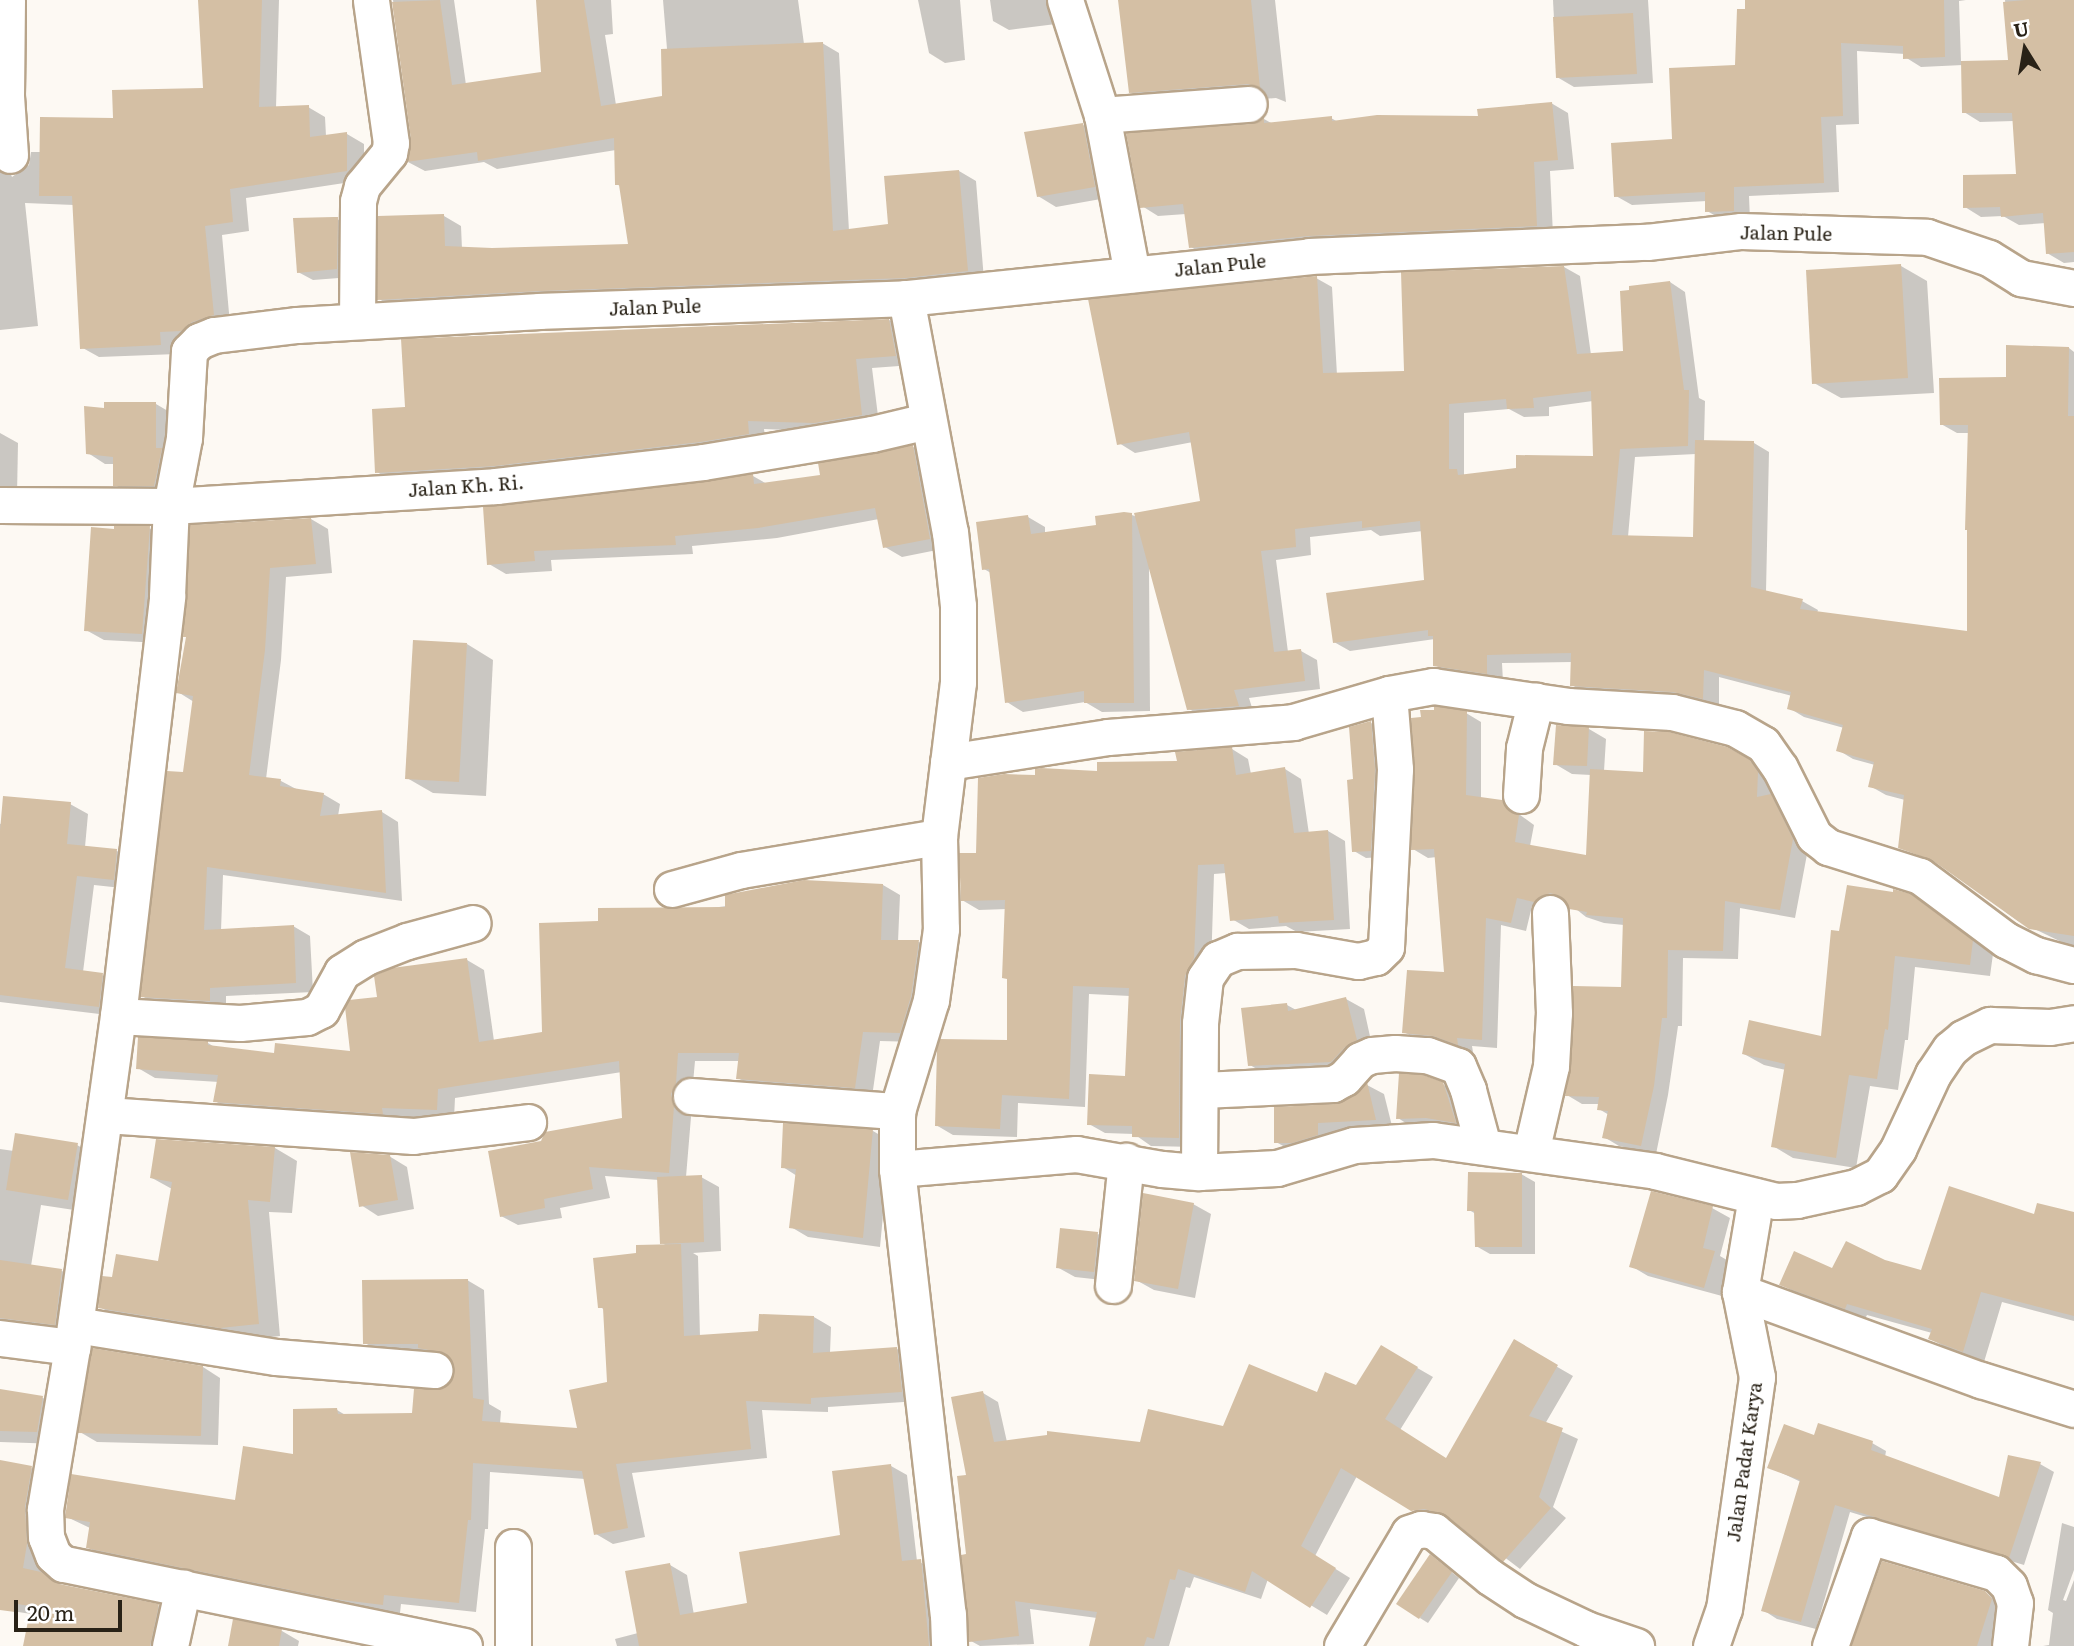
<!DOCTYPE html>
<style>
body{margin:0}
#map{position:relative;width:2074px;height:1646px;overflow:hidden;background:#fdf9f3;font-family:Literata,serif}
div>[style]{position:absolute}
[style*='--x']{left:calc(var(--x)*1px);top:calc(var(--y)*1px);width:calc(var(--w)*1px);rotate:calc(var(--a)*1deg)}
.shadow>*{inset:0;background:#0003}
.building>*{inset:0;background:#d4bfa4}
.roads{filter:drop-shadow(2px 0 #b8a48a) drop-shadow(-2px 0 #b8a48a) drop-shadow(0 2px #b8a48a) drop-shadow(0 -2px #b8a48a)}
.minor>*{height:35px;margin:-17.5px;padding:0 17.5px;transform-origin:17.5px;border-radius:17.5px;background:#fff}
span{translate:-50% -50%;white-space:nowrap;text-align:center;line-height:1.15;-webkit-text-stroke:6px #fff;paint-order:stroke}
.street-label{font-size:19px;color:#292217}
.north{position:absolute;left:1990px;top:14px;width:70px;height:70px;-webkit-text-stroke:5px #fff;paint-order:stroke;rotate:349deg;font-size:19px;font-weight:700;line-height:28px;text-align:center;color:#292217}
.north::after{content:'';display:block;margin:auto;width:24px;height:32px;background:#292217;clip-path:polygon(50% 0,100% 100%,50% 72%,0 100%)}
.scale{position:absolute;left:14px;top:1600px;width:108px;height:32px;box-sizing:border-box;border:4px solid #292217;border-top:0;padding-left:9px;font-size:21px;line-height:24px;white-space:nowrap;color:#292217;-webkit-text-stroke:5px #fff;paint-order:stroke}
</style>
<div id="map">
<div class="shadow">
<i style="clip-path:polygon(200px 0,279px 0,276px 108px,308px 107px,325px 117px,326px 136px,347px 134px,364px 144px,364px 180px,246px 198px,249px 231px,222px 235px,230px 324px,177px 354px,99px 357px,81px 347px,74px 205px,25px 203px,38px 326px,0 330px,0 159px,6px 163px,12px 177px,29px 165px,31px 152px,41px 152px,115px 119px,205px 90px)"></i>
<i style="clip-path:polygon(393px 0,454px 0,466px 85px,543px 73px,537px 0,611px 0,613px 34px,605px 35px,616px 105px,664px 97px,667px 49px,663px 0,798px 0,804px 44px,822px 43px,839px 53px,849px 231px,890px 225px,959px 171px,976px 181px,984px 280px,396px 309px,379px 299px,444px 216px,461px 226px,462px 249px,630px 246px,621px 187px,617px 184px,616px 150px,497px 169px,484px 162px,425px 171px,408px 162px,413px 140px)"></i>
<i style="clip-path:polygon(918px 0,960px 0,965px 60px,945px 63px,929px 53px)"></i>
<i style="clip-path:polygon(990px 0,1065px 0,1064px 23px,1009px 30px,993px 21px)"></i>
<i style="clip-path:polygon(1120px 0,1275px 0,1286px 102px,1276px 98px,1157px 107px,1130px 92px)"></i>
<i style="clip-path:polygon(1553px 0,1648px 0,1653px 83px,1574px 87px,1557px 77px)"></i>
<i style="clip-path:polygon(1747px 0,1966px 0,1959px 1px,1961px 62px,2010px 62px,2005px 0,2074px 0,2074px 262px,2064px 263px,2047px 253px,2046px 223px,2019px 225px,2003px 216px,1981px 217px,1965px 207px,2017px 176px,2014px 121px,1980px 122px,1964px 112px,1963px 65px,1921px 67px,1905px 57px,1905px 54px,1857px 51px,1859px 124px,1836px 125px,1839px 192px,1749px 196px,1750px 220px,1723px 220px,1707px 211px,1707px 201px,1632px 205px,1616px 196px,1673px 140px,1737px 67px)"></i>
<i style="clip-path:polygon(1551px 103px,1568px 113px,1574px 169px,1550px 171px,1553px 235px,1207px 257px,1191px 247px,1186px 214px,1158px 216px,1142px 206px,1264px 119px,1273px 124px,1331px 118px,1338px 122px,1480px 118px)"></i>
<i style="clip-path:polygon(1083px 125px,1100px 135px,1112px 197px,1056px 207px,1038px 196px)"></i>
<i style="clip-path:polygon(337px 219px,352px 227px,352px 277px,313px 280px,298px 272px)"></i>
<i style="clip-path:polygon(1901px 266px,1927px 281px,1934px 393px,1841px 398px,1814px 383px)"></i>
<i style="clip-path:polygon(evenodd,1564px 267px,1580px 276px,1591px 355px,1625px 352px,1670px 282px,1685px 292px,1699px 398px,1705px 401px,1704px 442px,1754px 443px,1769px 452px,1766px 592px,1802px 601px,1818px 610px,1817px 613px,1969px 633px,1969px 433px,1957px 433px,1941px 424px,2007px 379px,2069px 348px,2074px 352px,2074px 948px,2018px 921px,1942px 865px,1900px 847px,1905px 800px,1886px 795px,1870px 786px,1875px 765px,1853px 759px,1838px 750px,1844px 728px,1804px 717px,1789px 708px,1792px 696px,1719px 677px,1719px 707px,1587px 694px,1572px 685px,1572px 662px,1502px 663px,1503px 682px,1451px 674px,1435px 665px,1435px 639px,1350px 651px,1334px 642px,1426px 581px,1423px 531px,1380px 536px,1371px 530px,1310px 537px,1311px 555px,1276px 560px,1288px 652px,1301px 651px,1317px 660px,1320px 689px,1249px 698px,1254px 714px,1205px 718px,1189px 709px,1149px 565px,1150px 711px,1102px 712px,1085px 702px,1023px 712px,1007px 702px,991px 573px,984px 569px,1028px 517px,1045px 527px,1045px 533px,1098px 526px,1132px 515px,1137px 517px,1202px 503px,1193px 442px,1135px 453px,1119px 443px,1316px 278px,1332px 287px,1337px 375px,1406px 373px,1564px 267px,1593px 401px,1594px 458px,1464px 476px,1464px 413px,1509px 409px,1524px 417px,1549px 416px,1549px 407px,1593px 401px,1564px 267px,1696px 454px,1694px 538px,1628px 537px,1635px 457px,1696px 454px)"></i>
<i style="clip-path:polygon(889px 320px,906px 330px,913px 365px,872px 368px,879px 424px,832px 432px,764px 429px,766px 443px,394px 482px,377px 472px,407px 409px)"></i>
<i style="clip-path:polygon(156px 404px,173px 414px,172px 495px,133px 495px,115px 485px,115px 464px,105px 464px,88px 453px,106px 409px)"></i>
<i style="clip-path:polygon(0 433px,18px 443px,17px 495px,0 503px)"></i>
<i style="clip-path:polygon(913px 447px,930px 457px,947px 548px,902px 557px,885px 547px,879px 519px,777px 538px,692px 546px,693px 554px,551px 560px,552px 571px,506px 574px,489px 564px,753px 476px,767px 484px,821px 476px)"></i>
<i style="clip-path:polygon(311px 519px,328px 529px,332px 573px,286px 577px,281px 660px,266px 779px,281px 781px,298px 790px,323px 794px,340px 804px,338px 816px,382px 812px,398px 822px,402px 901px,223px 875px,221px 931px,293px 926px,310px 936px,313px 992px,226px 996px,226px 1010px,159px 1006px,142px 996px,185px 774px,194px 702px,178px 692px,187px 637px)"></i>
<i style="clip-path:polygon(149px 528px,167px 538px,160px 643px,104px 640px,86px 630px,115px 530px)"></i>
<i style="clip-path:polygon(467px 644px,493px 660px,486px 796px,433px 793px,407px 778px)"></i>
<i style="clip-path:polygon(1466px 713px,1481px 722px,1481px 799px,1502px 802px,1534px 825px,1530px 846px,1587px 857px,1591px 775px,1572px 774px,1555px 764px,1557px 726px,1589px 729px,1606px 739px,1604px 771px,1645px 773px,1727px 748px,1765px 770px,1773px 782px,1772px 797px,1786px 805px,1808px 849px,1795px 918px,1740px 908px,1738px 959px,1683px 958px,1682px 1026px,1678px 1026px,1668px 1095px,1656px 1154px,1619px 1146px,1604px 1137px,1609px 1115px,1599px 1109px,1599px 1104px,1582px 1104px,1567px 1095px,1623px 989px,1624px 925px,1604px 923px,1586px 917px,1566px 901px,1550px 910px,1532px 906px,1526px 931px,1501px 925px,1497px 1048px,1472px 1046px,1473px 1052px,1450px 1044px,1420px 1041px,1404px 1032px,1446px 974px,1437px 857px,1428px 858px,1413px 849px)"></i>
<i style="clip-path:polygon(1371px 723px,1383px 730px,1382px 857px,1366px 858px,1354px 851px,1355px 781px)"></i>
<i style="clip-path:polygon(1232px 749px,1248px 759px,1251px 774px,1285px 769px,1301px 779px,1309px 834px,1328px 831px,1345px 841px,1350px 929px,1297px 932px,1286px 926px,1249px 929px,1232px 919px,1226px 873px,1214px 874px,1211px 968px,1195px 1147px,1151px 1146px,1134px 1134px,1105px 1133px,1089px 1124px,1127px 1077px,1130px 996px,1089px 994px,1085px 1107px,1018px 1103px,1017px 1137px,953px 1135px,936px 1125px,1009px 1042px,1007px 909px,979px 910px,962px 900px,977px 854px,1036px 777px,1099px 773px,1179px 762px)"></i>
<i style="clip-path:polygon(70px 804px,88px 814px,85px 847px,117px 851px,134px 861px,131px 889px,94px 885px,83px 972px,102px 975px,120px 985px,116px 1016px,0 1002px,0 824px)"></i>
<i style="clip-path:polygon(883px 885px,900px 895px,898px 942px,919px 942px,936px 952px,917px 1042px,880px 1041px,872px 1097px,755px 1088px,738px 1078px,740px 1061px,695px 1061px,692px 1094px,688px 1104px,691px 1117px,686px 1177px,701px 1177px,719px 1187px,721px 1251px,693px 1253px,698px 1256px,700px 1337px,760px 1333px,814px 1317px,831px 1327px,830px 1353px,897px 1349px,914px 1359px,919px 1401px,828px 1407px,828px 1412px,762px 1410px,767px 1458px,632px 1473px,645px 1537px,613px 1544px,596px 1534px,585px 1479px,490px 1472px,488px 1529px,485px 1529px,476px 1612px,401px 1604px,400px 1613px,352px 1608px,105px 1557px,87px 1547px,90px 1528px,67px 1517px,236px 1502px,295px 1456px,337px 1410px,347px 1416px,413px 1415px,453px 1382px,453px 1360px,382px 1353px,365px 1343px,467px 1280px,484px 1290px,489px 1404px,501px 1411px,500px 1424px,579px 1430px,609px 1383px,605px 1310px,600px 1307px,637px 1255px,667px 1246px,662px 1243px,659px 1180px,605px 1176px,610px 1198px,560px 1208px,562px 1218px,518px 1225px,501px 1216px,542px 1143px,624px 1119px,622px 1072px,455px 1098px,454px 1119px,398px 1117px,399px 1123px,232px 1111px,215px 1101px,219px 1082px,155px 1078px,138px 1068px,208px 1043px,216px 1048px,275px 1054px,352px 1053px,379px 999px,467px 960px,484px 970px,494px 1041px,544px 1034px,599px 923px)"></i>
<i style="clip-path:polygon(1910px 896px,1993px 954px,1990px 976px,1915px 967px,1908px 1040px,1905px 1040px,1898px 1090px,1870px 1086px,1856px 1168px,1793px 1158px,1773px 1146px,1786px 1070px,1764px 1065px,1744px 1054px,1822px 1038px,1840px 933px)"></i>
<i style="clip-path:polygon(1346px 999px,1364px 1009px,1373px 1050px,1349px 1071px,1267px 1075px,1250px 1065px,1287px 1005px,1298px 1011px)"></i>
<i style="clip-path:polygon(1442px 1084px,1460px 1094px,1472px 1132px,1415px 1129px,1398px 1118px)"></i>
<i style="clip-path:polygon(1367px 1085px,1384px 1094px,1393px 1130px,1294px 1152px,1276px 1142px,1355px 1097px)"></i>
<i style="clip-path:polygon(784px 1125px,873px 1131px,890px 1141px,880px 1247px,808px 1237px,791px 1227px,797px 1176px,783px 1167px)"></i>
<i style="clip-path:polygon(158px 1140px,275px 1148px,297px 1161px,292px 1213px,269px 1212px,280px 1336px,244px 1340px,122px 1320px,100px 1307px,159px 1263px,172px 1189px,152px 1178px)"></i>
<i style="clip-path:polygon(77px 1145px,103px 1160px,94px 1213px,41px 1205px,31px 1266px,62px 1271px,88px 1286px,80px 1338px,0 1330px,0 1149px,14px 1151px)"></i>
<i style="clip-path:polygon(389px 1156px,407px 1167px,414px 1209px,378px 1216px,361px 1205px)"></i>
<i style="clip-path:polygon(1521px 1174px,1535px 1182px,1535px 1254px,1490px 1254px,1476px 1246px,1476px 1214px,1469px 1210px)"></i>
<i style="clip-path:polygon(1193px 1204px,1211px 1214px,1195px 1298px,1154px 1290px,1136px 1280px)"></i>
<i style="clip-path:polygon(1712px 1208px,1730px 1218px,1720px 1256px,1732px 1263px,1722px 1296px,1648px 1276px,1631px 1266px)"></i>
<i style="clip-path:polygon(2074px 1214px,2074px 1321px,2002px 1302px,1984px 1362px,1951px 1350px,1930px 1339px,1932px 1333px,1867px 1315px,1865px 1319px,1801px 1296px,1781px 1284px,1833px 1271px,1922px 1273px,2035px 1216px)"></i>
<i style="clip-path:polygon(1098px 1234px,1115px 1244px,1111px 1281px,1075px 1277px,1057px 1267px)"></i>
<i style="clip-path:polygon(1514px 1342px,1573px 1376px,1545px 1424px,1578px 1439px,1553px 1507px,1566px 1518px,1520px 1569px,1457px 1521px,1441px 1517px,1428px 1519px,1357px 1476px,1315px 1556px,1350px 1578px,1327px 1615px,1268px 1579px,1261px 1599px,1194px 1577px,1190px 1588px,1186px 1587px,1169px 1646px,1090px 1646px,1097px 1618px,1030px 1609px,1034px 1644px,980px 1646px,971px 1641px,968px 1477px,983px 1393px,998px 1402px,1007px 1442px,1142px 1444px,1224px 1428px,1318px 1395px,1357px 1388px,1381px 1347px,1433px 1377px,1400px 1430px,1447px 1460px)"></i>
<i style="clip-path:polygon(203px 1367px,220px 1378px,218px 1445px,97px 1442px,80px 1432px)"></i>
<i style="clip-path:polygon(0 1391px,43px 1398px,65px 1410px,59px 1444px,0 1442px)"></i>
<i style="clip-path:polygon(1819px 1425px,1872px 1443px,1886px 1451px,1885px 1457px,2000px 1499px,2040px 1464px,2054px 1472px,2024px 1565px,1850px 1512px,1816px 1629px,1777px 1619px,1763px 1610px,1801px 1482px,1769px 1467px,1816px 1438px)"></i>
<i style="clip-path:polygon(0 1462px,31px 1468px,53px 1480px,45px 1576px,64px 1586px,158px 1606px,180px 1618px,174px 1646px,25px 1646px,31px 1614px,12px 1611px,0 1604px)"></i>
<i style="clip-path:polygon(891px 1466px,907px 1475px,917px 1561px,938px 1571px,944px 1646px,617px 1646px,615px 1639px,638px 1633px,670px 1565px,687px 1575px,694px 1615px,749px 1605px,842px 1537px)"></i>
<i style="clip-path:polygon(2062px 1523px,2074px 1527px,2074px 1570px,2063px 1600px,2066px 1601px,2074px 1580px,2074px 1646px,2043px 1646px,2049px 1645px,2053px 1613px,2048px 1610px)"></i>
<i style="clip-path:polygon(1431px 1556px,1459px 1578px,1428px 1623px,1420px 1618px)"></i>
<i style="clip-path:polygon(1985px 1592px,2005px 1608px,1992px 1646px,1854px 1646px)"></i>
<i style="clip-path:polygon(234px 1621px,282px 1631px,299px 1641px,298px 1646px,230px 1646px)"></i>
</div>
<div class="building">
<i style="clip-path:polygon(198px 0,262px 0,259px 107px,309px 105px,310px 137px,347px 132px,347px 171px,230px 189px,233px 222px,205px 226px,214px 315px,192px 322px,181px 331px,160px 332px,161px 345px,80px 349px,72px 196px,39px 196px,40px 117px,113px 118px,112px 90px,203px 88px)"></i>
<i style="clip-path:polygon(440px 0,452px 85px,541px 72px,536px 0,584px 0,601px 106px,662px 96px,661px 49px,823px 42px,833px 231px,888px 224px,884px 176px,959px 170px,968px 271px,905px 278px,539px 291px,377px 300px,378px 216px,444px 214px,445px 246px,492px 248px,628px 244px,619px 185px,615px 185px,614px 138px,478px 161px,477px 152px,406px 162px,411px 140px,392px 2px)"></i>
<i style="clip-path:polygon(1118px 0,1251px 0,1260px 88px,1248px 84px,1129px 93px)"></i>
<i style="clip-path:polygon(1745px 0,1944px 0,1945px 57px,1903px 59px,1903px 46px,1841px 43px,1843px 116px,1821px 117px,1824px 183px,1734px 187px,1734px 211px,1705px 212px,1705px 192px,1614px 197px,1611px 143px,1672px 139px,1669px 68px,1735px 65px,1737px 9px,1745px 9px)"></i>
<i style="clip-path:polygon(2026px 0,2074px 0,2074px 252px,2046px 254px,2043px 213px,2001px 217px,2000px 207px,1963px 208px,1963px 175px,2016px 174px,2012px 113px,1962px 113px,1961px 61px,2008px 60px,2003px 2px)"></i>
<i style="clip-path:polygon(1633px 13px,1637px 74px,1556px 78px,1553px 17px)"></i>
<i style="clip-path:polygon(1552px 102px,1558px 160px,1534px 162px,1537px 226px,1308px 236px,1189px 248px,1183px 204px,1140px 208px,1126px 133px,1250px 124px,1264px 117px,1264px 123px,1332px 116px,1332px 121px,1377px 115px,1478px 116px,1477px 109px)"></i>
<i style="clip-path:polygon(1083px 123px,1095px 187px,1037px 197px,1024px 132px)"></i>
<i style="clip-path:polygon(334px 217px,338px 217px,337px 269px,297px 273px,293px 218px)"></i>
<i style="clip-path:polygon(1901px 264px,1908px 378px,1812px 384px,1806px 270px)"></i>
<i style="clip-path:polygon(evenodd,1564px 266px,1577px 354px,1623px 351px,1620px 291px,1629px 290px,1629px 286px,1670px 281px,1684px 390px,1689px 390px,1688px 446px,1620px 449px,1612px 535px,1693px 537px,1695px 440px,1754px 441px,1751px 587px,1803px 599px,1800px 609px,1967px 631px,1967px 530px,1965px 530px,1968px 425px,1940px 425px,1939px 378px,2006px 377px,2006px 345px,2069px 347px,2068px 416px,2074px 416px,2074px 936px,2029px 929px,1932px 860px,1898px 848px,1904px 795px,1868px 787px,1874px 762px,1836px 751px,1843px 725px,1787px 709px,1791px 692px,1704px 670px,1703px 699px,1673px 692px,1570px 686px,1571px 653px,1487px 655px,1487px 674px,1433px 666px,1433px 636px,1428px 636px,1428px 630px,1333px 643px,1326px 593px,1424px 580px,1420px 521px,1362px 528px,1362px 521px,1295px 529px,1296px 547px,1261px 551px,1274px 652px,1301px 649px,1305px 681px,1234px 690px,1239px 706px,1187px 710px,1134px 513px,1200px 501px,1189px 432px,1117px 445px,1088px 299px,1317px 276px,1323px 373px,1404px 371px,1401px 272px,1564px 266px,1591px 391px,1593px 456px,1516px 455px,1516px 468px,1458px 475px,1457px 469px,1449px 469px,1449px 404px,1506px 399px,1507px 409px,1534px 408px,1533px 398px,1591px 391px)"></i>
<i style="clip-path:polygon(889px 319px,896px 356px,856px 359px,862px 415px,814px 423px,748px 421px,749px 434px,700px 442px,494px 466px,375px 473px,372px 409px,405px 407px,401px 339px)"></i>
<i style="clip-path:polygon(104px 402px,156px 402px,156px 448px,162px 448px,154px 486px,113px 486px,113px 457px,86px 454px,84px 406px,104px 408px)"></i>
<i style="clip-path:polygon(913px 445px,930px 539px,883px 548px,875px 508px,758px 528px,675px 536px,676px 545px,534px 551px,535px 561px,487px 565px,483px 507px,753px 474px,754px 484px,820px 475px,818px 463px)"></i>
<i style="clip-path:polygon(1124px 512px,1132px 513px,1134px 703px,1084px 703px,1084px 691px,1005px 703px,989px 569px,982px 570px,976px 522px,1028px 515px,1031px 534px,1096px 525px,1095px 516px)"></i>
<i style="clip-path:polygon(311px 518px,316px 564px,270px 568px,265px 650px,249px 775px,281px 779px,280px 786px,324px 793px,320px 816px,382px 810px,386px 893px,207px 867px,204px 930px,294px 925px,296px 983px,210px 988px,210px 1001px,140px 997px,167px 771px,183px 772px,193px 696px,176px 693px,186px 637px,183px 637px,190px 525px)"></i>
<i style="clip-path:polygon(114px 526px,150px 526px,142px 634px,84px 631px,91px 527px,114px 529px)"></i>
<i style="clip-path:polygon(413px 640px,467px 643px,459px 782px,405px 779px)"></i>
<i style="clip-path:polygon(1434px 706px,1467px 711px,1466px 795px,1502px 800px,1509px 811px,1519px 815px,1515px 842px,1586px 855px,1590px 769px,1643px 772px,1644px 731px,1669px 732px,1727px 747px,1749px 759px,1758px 772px,1757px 797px,1771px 794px,1793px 839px,1780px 910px,1725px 901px,1723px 951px,1668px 950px,1667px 1018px,1662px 1018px,1654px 1086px,1641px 1146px,1602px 1138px,1608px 1111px,1597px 1110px,1599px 1097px,1565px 1096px,1571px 1067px,1573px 986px,1621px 987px,1623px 918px,1586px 915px,1587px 912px,1569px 909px,1560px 896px,1550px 893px,1534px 902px,1517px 898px,1511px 923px,1486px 918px,1482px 1040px,1457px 1038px,1458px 1045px,1433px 1036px,1402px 1033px,1407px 970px,1444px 972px,1434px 849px,1411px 850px,1415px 770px,1411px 718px,1421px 717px,1420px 710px,1434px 710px)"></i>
<i style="clip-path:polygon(1371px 721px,1375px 769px,1371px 851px,1352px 852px,1347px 780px,1353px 779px,1349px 727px)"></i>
<i style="clip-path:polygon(1556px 725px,1589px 727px,1587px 766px,1553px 765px)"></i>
<i style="clip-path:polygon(1232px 747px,1236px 775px,1285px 767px,1294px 833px,1328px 830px,1334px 920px,1279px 923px,1278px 916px,1230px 921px,1224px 864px,1198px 865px,1194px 958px,1185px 976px,1180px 1021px,1179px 1138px,1132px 1137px,1132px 1126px,1087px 1125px,1089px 1074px,1125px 1076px,1129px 988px,1073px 986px,1069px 1099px,1002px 1095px,1000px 1129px,935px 1126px,937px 1049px,940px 1039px,1007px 1040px,1007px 979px,1002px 978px,1005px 900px,961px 901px,959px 853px,976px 853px,978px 778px,1004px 774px,1035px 775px,1035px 769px,1041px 768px,1097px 771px,1097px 762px,1177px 761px,1175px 752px)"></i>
<i style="clip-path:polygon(3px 796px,71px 802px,67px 844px,117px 849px,114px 880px,77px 876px,65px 968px,103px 973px,99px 1007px,0 995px,0 831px)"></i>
<i style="clip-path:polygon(804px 880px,883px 884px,881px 940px,919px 940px,911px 996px,900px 1033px,863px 1032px,855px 1088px,736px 1079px,739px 1053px,678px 1053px,676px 1083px,671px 1094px,674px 1106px,669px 1173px,589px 1167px,593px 1189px,544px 1199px,545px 1208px,500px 1217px,488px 1151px,541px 1141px,545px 1132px,622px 1118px,619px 1061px,438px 1089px,437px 1110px,382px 1108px,383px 1114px,213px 1102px,218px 1075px,136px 1069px,138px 1037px,208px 1041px,208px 1045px,274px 1053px,275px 1043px,350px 1051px,345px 1007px,349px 1000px,377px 997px,374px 976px,392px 968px,467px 958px,479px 1042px,542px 1032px,539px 923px,598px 921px,598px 908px,725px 907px,725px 895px)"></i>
<i style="clip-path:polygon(1847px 885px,1893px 892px,1893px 889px,1911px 894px,1973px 940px,1970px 965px,1895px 956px,1888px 1030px,1885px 1029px,1877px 1079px,1849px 1075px,1836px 1158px,1771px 1147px,1785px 1064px,1742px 1054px,1749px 1020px,1821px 1036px,1831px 930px,1839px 931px)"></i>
<i style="clip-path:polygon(1346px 997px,1357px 1040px,1345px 1047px,1331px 1062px,1248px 1066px,1241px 1008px,1287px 1003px,1288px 1011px)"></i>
<i style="clip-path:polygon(1399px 1073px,1423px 1075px,1443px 1082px,1456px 1123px,1426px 1118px,1396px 1119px)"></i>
<i style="clip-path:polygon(1367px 1082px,1376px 1120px,1318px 1123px,1318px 1135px,1292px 1143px,1274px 1143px,1274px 1107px,1335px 1104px,1354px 1096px)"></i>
<i style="clip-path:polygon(783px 1123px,873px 1129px,863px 1238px,789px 1228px,796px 1169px,781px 1168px)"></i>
<i style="clip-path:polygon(15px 1133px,78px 1143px,68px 1200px,6px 1190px)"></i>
<i style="clip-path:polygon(156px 1139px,275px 1147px,270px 1202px,248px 1200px,259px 1324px,220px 1328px,98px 1308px,102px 1276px,112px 1277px,116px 1254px,158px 1261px,172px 1182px,150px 1178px)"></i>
<i style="clip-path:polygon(350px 1152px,390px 1155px,398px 1200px,359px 1207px)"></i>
<i style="clip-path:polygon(1468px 1172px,1522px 1173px,1522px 1247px,1475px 1247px,1474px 1211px,1467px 1211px)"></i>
<i style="clip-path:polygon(702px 1175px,704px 1242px,660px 1244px,657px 1177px)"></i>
<i style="clip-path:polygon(1949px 1186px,2034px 1214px,2037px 1203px,2074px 1212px,2074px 1316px,1981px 1292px,1963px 1352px,1928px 1339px,1932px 1329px,1847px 1304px,1845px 1309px,1779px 1285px,1794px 1251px,1832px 1268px,1846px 1241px,1885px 1260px,1921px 1270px)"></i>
<i style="clip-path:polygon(1651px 1191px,1713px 1206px,1703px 1248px,1715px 1251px,1704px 1288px,1629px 1267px)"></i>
<i style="clip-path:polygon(1143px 1193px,1194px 1203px,1178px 1289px,1134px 1281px)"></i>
<i style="clip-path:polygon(1060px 1228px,1098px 1232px,1094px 1272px,1056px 1268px)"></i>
<i style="clip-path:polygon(681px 1244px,684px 1336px,758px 1331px,759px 1314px,814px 1316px,813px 1353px,897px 1347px,902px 1392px,811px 1398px,811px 1404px,746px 1401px,751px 1449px,616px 1464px,628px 1528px,594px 1535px,582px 1471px,473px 1463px,471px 1520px,468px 1520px,459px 1603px,384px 1595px,383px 1605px,334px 1599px,86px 1548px,90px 1522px,65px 1518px,71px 1474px,235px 1500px,243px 1446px,293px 1454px,293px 1409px,337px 1408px,338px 1414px,412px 1413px,414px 1389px,443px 1388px,451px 1381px,452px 1362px,445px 1353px,418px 1348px,418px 1344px,363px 1344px,362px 1280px,468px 1279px,473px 1398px,484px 1400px,482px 1421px,577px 1428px,569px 1390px,607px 1382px,603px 1308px,598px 1308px,593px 1258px,636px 1253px,636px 1245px)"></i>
<i style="clip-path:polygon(0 1260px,62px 1269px,55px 1325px,0 1318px)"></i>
<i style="clip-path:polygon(1514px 1339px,1558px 1365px,1529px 1416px,1563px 1428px,1539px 1497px,1551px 1508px,1503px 1562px,1446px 1515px,1424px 1509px,1411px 1511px,1341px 1468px,1301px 1546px,1336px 1568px,1310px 1608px,1252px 1571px,1245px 1592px,1178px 1569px,1175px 1580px,1170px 1579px,1154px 1639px,1147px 1637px,1144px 1646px,1089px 1646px,1097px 1612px,1015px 1601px,1019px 1636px,969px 1642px,961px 1555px,966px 1554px,957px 1476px,966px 1475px,951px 1397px,983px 1391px,994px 1442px,1047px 1435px,1047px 1431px,1140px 1442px,1148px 1409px,1223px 1426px,1249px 1364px,1317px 1392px,1325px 1372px,1356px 1385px,1381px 1345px,1418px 1367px,1385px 1419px,1446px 1458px)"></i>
<i style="clip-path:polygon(92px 1348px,203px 1366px,201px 1436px,78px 1433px)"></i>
<i style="clip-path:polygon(0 1389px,43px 1396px,37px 1432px,0 1431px)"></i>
<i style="clip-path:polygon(1818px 1423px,1873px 1441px,1871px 1450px,1999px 1497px,2008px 1455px,2041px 1462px,2009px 1558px,1835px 1505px,1801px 1622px,1761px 1611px,1800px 1480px,1767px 1468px,1784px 1424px,1814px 1435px)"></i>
<i style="clip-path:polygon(0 1460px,32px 1466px,25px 1506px,27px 1544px,23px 1568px,41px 1572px,59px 1584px,159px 1604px,150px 1646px,23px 1646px,31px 1606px,17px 1604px,15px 1612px,0 1610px)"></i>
<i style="clip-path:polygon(891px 1464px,902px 1561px,921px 1559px,929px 1646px,639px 1646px,625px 1571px,670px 1563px,680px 1615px,747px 1603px,739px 1552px,840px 1535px,832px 1471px)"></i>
<i style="clip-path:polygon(1430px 1554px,1452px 1572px,1419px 1619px,1396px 1604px)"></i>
<i style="clip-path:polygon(1882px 1561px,1985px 1591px,1992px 1599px,1977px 1646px,1851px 1646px)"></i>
<i style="clip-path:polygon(233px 1619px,282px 1629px,279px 1646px,228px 1646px)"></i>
</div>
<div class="roads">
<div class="minor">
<i style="--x:7;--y:0;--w:96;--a:90.6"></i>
<i style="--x:6;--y:96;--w:59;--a:86.1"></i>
<i style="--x:1065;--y:0;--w:121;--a:72.2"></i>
<i style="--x:1102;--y:115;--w:162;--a:79.3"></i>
<i style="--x:1102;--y:115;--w:147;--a:-4.3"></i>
<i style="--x:906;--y:298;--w:238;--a:79.4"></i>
<i style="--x:950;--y:532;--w:74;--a:83.8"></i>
<i style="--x:958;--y:606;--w:76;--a:90"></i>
<i style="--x:958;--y:682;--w:156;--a:97"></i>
<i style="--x:939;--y:837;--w:92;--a:88.8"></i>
<i style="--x:941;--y:929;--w:72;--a:98"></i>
<i style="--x:931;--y:1000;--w:116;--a:107"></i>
<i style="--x:897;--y:1111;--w:58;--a:90"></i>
<i style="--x:897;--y:1169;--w:448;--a:83.5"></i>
<i style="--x:948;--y:1614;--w:32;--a:88"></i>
<i style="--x:357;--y:321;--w:120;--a:-89.5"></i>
<i style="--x:358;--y:201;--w:16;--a:-75"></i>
<i style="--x:362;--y:186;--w:43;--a:-50.7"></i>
<i style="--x:389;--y:153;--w:10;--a:-79"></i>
<i style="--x:391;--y:143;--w:144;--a:-98"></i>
<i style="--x:0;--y:505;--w:171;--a:0.3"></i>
<i style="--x:171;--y:506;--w:326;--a:-3.5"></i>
<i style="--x:496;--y:486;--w:208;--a:-6.6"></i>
<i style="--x:703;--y:462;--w:171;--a:-9.4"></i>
<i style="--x:872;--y:434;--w:57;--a:-13.3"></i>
<i style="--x:948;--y:762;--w:162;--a:-8.9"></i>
<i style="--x:1108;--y:737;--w:186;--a:-4.6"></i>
<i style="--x:1293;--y:722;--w:100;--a:-16.3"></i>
<i style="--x:1389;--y:694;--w:45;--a:-10.3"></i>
<i style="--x:1433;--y:686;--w:136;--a:8.4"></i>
<i style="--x:1568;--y:706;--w:104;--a:3.3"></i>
<i style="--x:1672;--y:712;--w:65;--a:14.3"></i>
<i style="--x:1735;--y:728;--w:32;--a:30"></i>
<i style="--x:1763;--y:744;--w:29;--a:55"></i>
<i style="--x:1780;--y:768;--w:76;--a:63.4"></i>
<i style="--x:1814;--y:836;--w:18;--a:38"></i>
<i style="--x:1828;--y:847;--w:96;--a:17.5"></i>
<i style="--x:1920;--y:876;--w:107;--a:36.7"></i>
<i style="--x:2006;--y:940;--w:34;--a:27"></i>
<i style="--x:2036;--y:955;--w:39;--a:15"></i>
<i style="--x:1521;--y:795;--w:47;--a:-86.3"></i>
<i style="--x:1524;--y:748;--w:49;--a:-76"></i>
<i style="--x:672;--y:889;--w:72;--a:-15.4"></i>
<i style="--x:741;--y:870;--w:201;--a:-9.5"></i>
<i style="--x:118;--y:1016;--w:122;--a:3.3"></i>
<i style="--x:240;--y:1023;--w:67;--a:-5.1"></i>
<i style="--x:307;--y:1017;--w:16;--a:-27"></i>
<i style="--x:321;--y:1010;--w:43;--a:-61.1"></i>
<i style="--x:342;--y:972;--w:28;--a:-32"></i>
<i style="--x:366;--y:957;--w:44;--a:-21.3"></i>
<i style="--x:407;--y:941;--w:68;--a:-15.3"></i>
<i style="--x:1202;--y:1090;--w:131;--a:-2.6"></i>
<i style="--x:1333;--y:1084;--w:13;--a:-29"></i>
<i style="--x:1344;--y:1078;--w:24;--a:-48"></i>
<i style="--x:1360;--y:1060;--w:13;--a:-23"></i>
<i style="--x:1372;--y:1055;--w:23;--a:-5"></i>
<i style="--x:1395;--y:1053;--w:32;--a:4"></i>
<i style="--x:1427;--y:1055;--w:33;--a:20"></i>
<i style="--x:1458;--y:1066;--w:26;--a:67"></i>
<i style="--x:1468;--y:1090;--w:58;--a:75"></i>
<i style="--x:691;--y:1096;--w:207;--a:4.2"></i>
<i style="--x:106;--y:1115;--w:308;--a:3.9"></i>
<i style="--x:413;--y:1136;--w:116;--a:-6.9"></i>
<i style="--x:1531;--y:1152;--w:88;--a:-76.9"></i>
<i style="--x:1551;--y:1066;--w:53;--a:-86.8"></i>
<i style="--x:1554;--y:1013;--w:100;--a:-92.3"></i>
<i style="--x:897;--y:1169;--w:180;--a:-4.8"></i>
<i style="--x:1076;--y:1154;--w:87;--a:9.9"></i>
<i style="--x:1162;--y:1169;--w:37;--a:5"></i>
<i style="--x:1199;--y:1172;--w:78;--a:-2.9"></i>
<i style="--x:1277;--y:1168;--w:80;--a:-16.6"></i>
<i style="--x:1354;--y:1145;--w:79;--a:-3.6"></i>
<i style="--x:1433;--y:1140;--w:224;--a:7.9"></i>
<i style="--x:1655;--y:1171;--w:125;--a:13.9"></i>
<i style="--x:1776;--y:1201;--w:21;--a:-3"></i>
<i style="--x:1797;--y:1200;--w:60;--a:-12.4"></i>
<i style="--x:1856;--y:1187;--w:27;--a:-27"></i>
<i style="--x:1880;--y:1175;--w:32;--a:-55"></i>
<i style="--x:1898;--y:1149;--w:83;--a:-65"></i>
<i style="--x:1933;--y:1074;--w:30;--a:-56"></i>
<i style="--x:1950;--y:1049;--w:17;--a:-40"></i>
<i style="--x:1963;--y:1038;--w:30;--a:-26"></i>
<i style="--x:1990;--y:1025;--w:60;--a:1.9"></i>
<i style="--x:2050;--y:1027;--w:24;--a:-9"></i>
<i style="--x:1199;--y:1172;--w:149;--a:-89.6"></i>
<i style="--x:1200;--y:1023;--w:45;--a:-83.7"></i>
<i style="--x:1205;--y:978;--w:23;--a:-56"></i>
<i style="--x:1218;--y:959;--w:21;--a:-23"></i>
<i style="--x:1237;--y:951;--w:59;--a:-1"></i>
<i style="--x:1296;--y:950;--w:63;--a:10.1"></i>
<i style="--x:1358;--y:961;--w:18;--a:-13"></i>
<i style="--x:1376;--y:957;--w:14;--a:-45"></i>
<i style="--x:1386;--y:947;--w:178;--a:-87.1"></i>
<i style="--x:1395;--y:769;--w:75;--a:-94.6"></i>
<i style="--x:1113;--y:1285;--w:125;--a:-84"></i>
<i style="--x:1740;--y:1292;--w:257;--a:20.1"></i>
<i style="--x:1981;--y:1380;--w:97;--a:17.3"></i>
<i style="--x:76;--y:1325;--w:203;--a:9.1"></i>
<i style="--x:276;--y:1357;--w:159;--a:4.7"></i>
<i style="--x:0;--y:1338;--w:73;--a:7.1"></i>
<i style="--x:170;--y:1646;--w:60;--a:-77.6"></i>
<i style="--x:464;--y:1646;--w:409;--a:-168.4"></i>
<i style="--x:63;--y:1564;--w:13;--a:-138"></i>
<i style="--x:53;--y:1555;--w:19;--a:-111"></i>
<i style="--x:46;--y:1537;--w:28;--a:-92"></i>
<i style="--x:45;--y:1509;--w:164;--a:-80.5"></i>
<i style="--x:72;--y:1347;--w:334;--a:-82.1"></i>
<i style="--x:118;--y:1016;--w:423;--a:-83.3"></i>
<i style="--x:167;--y:596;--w:90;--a:-87.5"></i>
<i style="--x:171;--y:506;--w:69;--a:-79.2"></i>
<i style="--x:184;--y:438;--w:87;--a:-86.7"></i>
<i style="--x:189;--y:351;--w:14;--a:-45"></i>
<i style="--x:199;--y:341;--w:16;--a:-22"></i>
<i style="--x:214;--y:335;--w:84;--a:-6.9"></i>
<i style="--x:297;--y:325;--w:243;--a:-3.3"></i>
<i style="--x:540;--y:311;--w:366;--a:-2"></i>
<i style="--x:906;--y:298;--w:405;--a:-5.9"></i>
<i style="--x:1309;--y:256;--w:338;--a:-2.4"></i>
<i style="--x:1647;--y:242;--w:95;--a:-6.7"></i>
<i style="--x:1741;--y:231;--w:186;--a:1.8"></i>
<i style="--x:1927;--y:237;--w:65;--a:18.7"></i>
<i style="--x:1989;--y:258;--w:38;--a:32"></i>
<i style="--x:2021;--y:278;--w:54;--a:10.7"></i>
<i style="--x:513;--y:1646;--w:99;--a:-90"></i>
<i style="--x:1342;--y:1646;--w:131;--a:-59.3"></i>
<i style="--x:1409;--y:1533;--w:13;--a:-18"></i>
<i style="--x:1421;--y:1529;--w:13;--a:9"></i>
<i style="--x:1434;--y:1531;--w:72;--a:39.4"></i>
<i style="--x:1490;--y:1577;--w:42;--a:33.3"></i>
<i style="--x:1525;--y:1600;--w:68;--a:25.4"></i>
<i style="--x:1586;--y:1629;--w:53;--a:18.8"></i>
<i style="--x:1711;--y:1646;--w:39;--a:-71"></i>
<i style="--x:1724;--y:1609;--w:234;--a:-81.9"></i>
<i style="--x:1757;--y:1377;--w:87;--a:-101.3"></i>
<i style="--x:1740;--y:1292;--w:97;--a:-80.5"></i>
<i style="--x:1830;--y:1646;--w:117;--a:-70.5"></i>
<i style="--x:1869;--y:1536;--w:132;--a:16.2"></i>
<i style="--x:1996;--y:1573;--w:18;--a:45"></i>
<i style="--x:2009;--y:1586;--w:18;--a:71"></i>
<i style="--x:2015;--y:1603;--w:43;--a:96.6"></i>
</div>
</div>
<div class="street-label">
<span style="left:1786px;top:233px;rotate:1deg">Jalan Pule</span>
<span style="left:1220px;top:265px;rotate:-6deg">Jalan Pule</span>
<span style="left:655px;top:307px;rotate:-2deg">Jalan Pule</span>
<span style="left:466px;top:486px;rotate:-4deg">Jalan Kh. Ri.</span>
<span style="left:1744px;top:1462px;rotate:-82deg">Jalan Padat Karya</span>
</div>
<div class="north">U</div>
<div class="scale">20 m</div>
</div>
